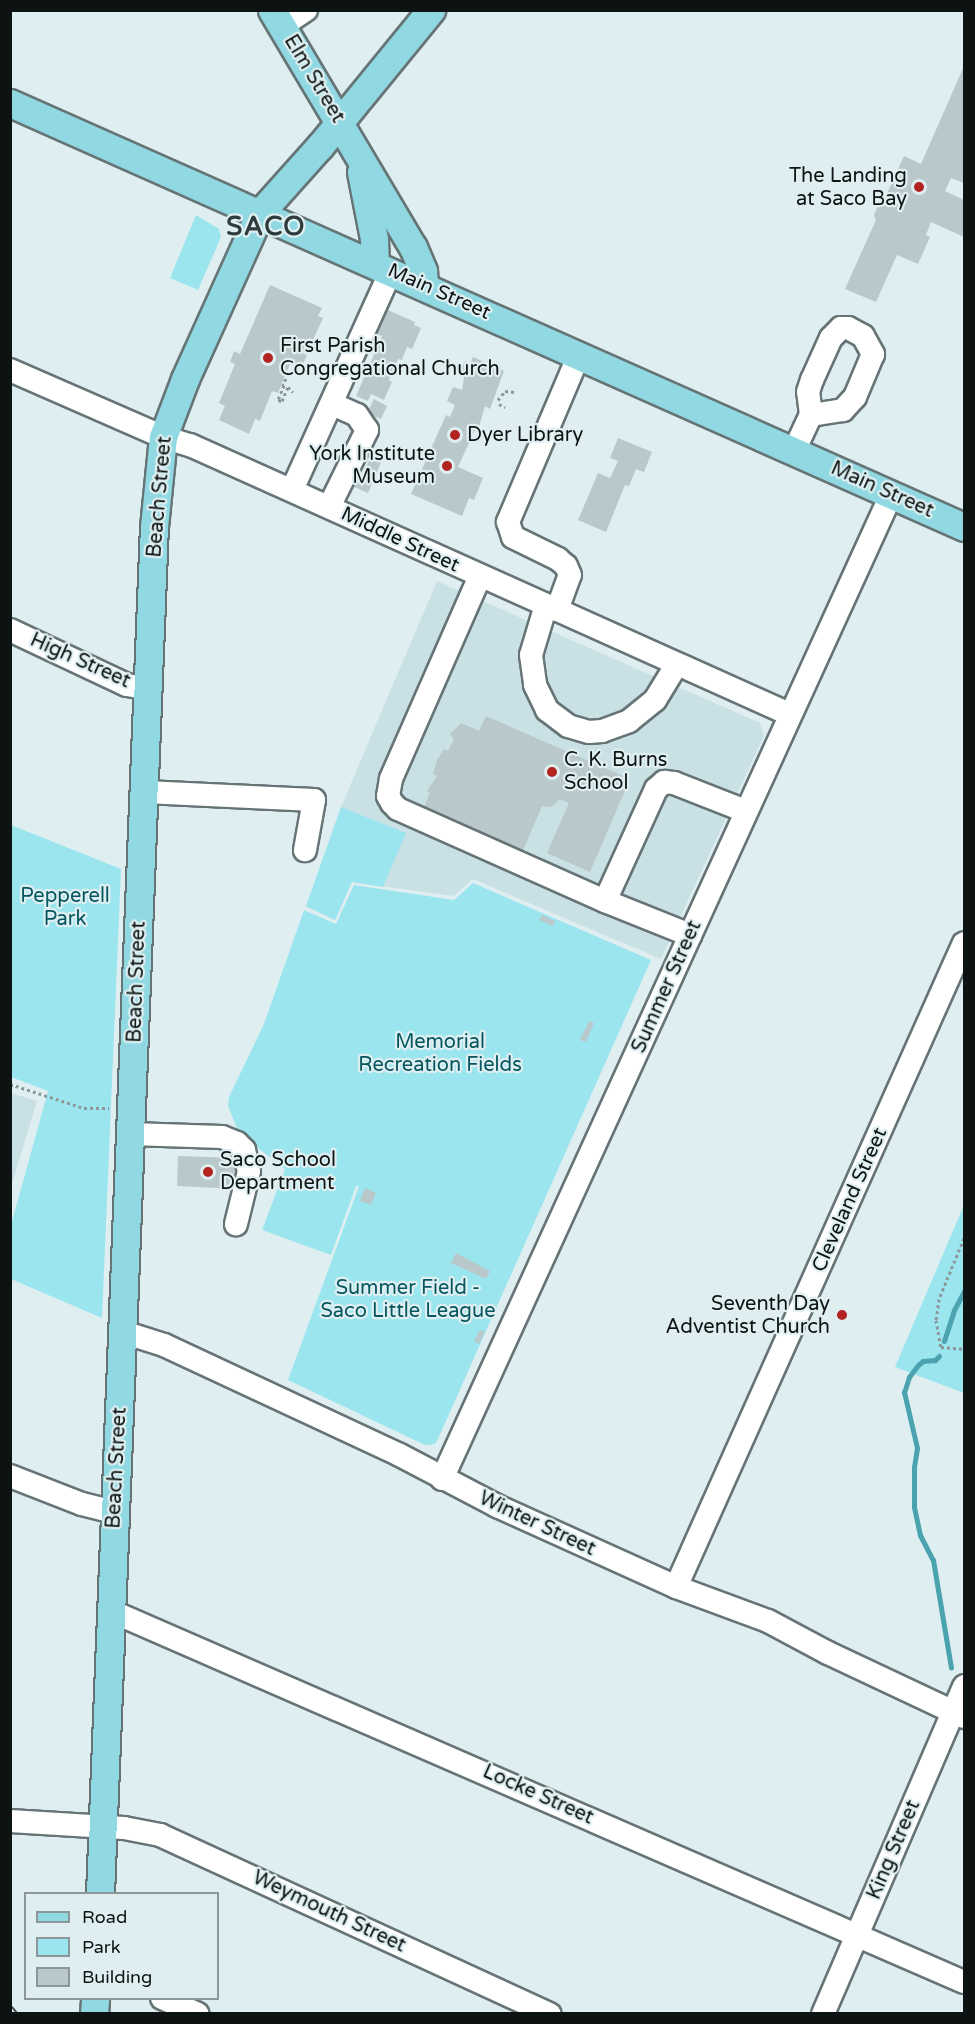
<!DOCTYPE html>
<style>
body{margin:0}
#map{position:relative;width:975px;height:2024px;overflow:hidden;background:#dfeff1;font-family:"Varela Round",sans-serif}
div>[style]{position:absolute}
[style*='--x']{left:calc(var(--x)*1px);top:calc(var(--y)*1px);width:calc(var(--w)*1px);rotate:calc(var(--a)*1deg)}
.built>*{inset:0;background:#c9e1e5}
.green>*{inset:0;background:#9be5ef}
.stream>*{height:5px;margin:-2.5px;padding:0 2.5px;transform-origin:2.5px;border-radius:2.5px;background:#4aa3ae}
.building>*{inset:0;background:#b9c8ca}
.path>*{height:3px;margin-top:-1.5px;transform-origin:0;background:repeating-linear-gradient(90deg,#8b9799 0 3px,transparent 0 6px)}
.roads{filter:drop-shadow(2px 0 #667476) drop-shadow(-2px 0 #667476) drop-shadow(0 2px #667476) drop-shadow(0 -2px #667476)}
.minor>*{height:22px;margin:-11px;padding:0 11px;transform-origin:11px;border-radius:11px;background:#fff}
.major>*{height:27px;margin:-13.5px;padding:0 13.5px;transform-origin:13.5px;border-radius:13.5px;background:#91d9e2}
.rail>*{height:7px;margin-top:-3.5px;transform-origin:0;background:repeating-linear-gradient(90deg,#dfeff1 0 14px,#404949 0 28px);box-sizing:border-box;border-block:2px solid #404949}
.dots>*{width:16px;height:16px;translate:-50% -50%;box-sizing:border-box;border:3px solid #dfeff1;border-radius:50%}
span{translate:-50% -50%;white-space:nowrap;text-align:center;line-height:1.15;-webkit-text-stroke:4.5px #dfeff1;paint-order:stroke}
.street-label{font-size:20px;color:#0d1313}
.poi-label{font-size:20px;color:#0d1313}
.right{translate:-100% -50%;text-align:right}
.left{translate:0 -50%;text-align:left}
.park-label{font-size:20px;color:#05565f}
.district-label{font-size:26px;color:#2f3c3d;font-weight:700;letter-spacing:1.5px}
.frame{position:absolute;inset:0;border:12px solid #0d1313;pointer-events:none}
.legend{position:absolute;left:24px;top:1892px;width:195px;height:108px;box-sizing:border-box;background:#dfeff1;border:2px solid #8b9798;margin:0;padding:8px 10px;list-style:none;font-size:18px;color:#0d1313}
.legend li{display:flex;align-items:center;gap:12px;height:30px}
.legend b{width:30px;border:2px solid #8b9798}
</style>
<div id="map">
<div class="built">
<i style="clip-path:polygon(437px 581px,760px 723px,764px 736px,661px 959px,473px 879px,454px 896px,352px 882px,335px 920px,306px 907px,341px 807px)"></i>
<i style="clip-path:polygon(11px 1093px,37px 1101px,11px 1187px,10px 1093px)"></i>
</div>
<div class="green">
<i style="clip-path:polygon(196px 215px,219px 229px,221px 237px,198px 290px,170px 278px)"></i>
<i style="clip-path:polygon(341px 807px,406px 833px,383px 887px,352px 882px,335px 920px,306px 906px)"></i>
<i style="clip-path:polygon(11px 825px,121px 869px,102px 1318px,11px 1279px,11px 1225px,48px 1091px,11px 1077px)"></i>
<i style="clip-path:polygon(473px 883px,651px 960px,438px 1439px,435px 1444px,425px 1445px,288px 1380px,359px 1186px,356px 1186px,331px 1255px,262px 1230px,285px 1169px,239px 1133px,228px 1106px,229px 1097px,264px 1024px,304px 910px,336px 924px,354px 885px,454px 900px)"></i>
<i style="clip-path:polygon(964px 1205px,964px 1393px,895px 1367px)"></i>
</div>
<div class="stream">
<i style="--x:944;--y:1341;--w:33;--a:-72"></i>
<i style="--x:954;--y:1310;--w:21;--a:-62"></i>
<i style="--x:939;--y:1356;--w:6;--a:135"></i>
<i style="--x:935;--y:1360;--w:12;--a:175"></i>
<i style="--x:923;--y:1361;--w:6;--a:141"></i>
<i style="--x:918;--y:1365;--w:15;--a:127"></i>
<i style="--x:909;--y:1377;--w:16;--a:108"></i>
<i style="--x:904;--y:1392;--w:57;--a:76.9"></i>
<i style="--x:917;--y:1448;--w:19;--a:99"></i>
<i style="--x:914;--y:1467;--w:40;--a:90"></i>
<i style="--x:914;--y:1507;--w:29;--a:78"></i>
<i style="--x:920;--y:1535;--w:28;--a:63"></i>
<i style="--x:933;--y:1560;--w:109;--a:80.5"></i>
</div>
<div class="building">
<i style="clip-path:polygon(964px 66px,964px 183px,951px 178px,945px 191px,964px 200px,964px 237px,931px 222px,926px 235px,930px 237px,918px 264px,897px 255px,876px 302px,845px 289px,876px 220px,874px 215px,879px 203px,884px 200px,904px 156px,921px 164px)"></i>
<i style="clip-path:polygon(270px 285px,322px 308px,318px 316px,323px 318px,313px 340px,309px 338px,302px 353px,307px 355px,301px 369px,290px 364px,278px 393px,272px 391px,260px 421px,255px 419px,249px 434px,219px 420px,225px 406px,219px 403px,235px 364px,230px 362px,234px 351px,240px 354px)"></i>
<i style="clip-path:polygon(383px 308px,415px 322px,414px 325px,421px 328px,412px 349px,407px 347px,402px 360px,398px 359px,389px 380px,392px 382px,384px 400px,371px 394px,368px 401px,356px 396px,382px 336px,372px 332px)"></i>
<i style="clip-path:polygon(473px 357px,504px 371px,490px 409px,485px 406px,479px 427px,475px 430px,458px 467px,483px 478px,474px 500px,469px 498px,462px 516px,411px 494px,446px 415px,450px 417px,455px 405px,447px 401px,453px 387px,462px 390px,464px 377px,459px 375px,465px 361px,470px 364px)"></i>
<i style="clip-path:polygon(374px 399px,387px 406px,381px 419px,367px 413px)"></i>
<i style="clip-path:polygon(618px 438px,652px 452px,644px 472px,636px 469px,629px 486px,625px 485px,606px 532px,578px 520px,598px 473px,610px 478px,618px 461px,610px 458px)"></i>
<i style="clip-path:polygon(372px 453px,383px 458px,368px 493px,345px 483px,351px 469px,363px 475px)"></i>
<i style="clip-path:polygon(486px 716px,630px 779px,590px 872px,547px 853px,569px 803px,560px 799px,551px 807px,542px 806px,522px 853px,423px 809px,430px 793px,427px 791px,437px 776px,433px 774px,437px 760px,444px 749px,448px 751px,454px 739px,450px 734px,461px 723px,479px 731px)"></i>
<i style="clip-path:polygon(542px 915px,555px 921px,553px 926px,539px 920px)"></i>
<i style="clip-path:polygon(589px 1021px,594px 1023px,586px 1042px,580px 1040px)"></i>
<i style="clip-path:polygon(178px 1156px,238px 1158px,237px 1189px,177px 1186px)"></i>
<i style="clip-path:polygon(365px 1188px,376px 1193px,371px 1205px,360px 1201px)"></i>
<i style="clip-path:polygon(456px 1253px,490px 1271px,486px 1279px,451px 1263px)"></i>
<i style="clip-path:polygon(480px 1330px,485px 1332px,479px 1344px,474px 1341px)"></i>
</div>
<div class="path">
<i style="--x:284;--y:379;--w:6;--a:31"></i>
<i style="--x:282;--y:384;--w:2;--a:27"></i>
<i style="--x:284;--y:385;--w:16;--a:112"></i>
<i style="--x:278;--y:400;--w:4;--a:14"></i>
<i style="--x:282;--y:401;--w:15;--a:-67"></i>
<i style="--x:288;--y:387;--w:7;--a:45"></i>
<i style="--x:498;--y:400;--w:11;--a:-52"></i>
<i style="--x:505;--y:391;--w:9;--a:6"></i>
<i style="--x:499;--y:404;--w:7;--a:27"></i>
<i style="--x:10;--y:1084;--w:78;--a:18"></i>
<i style="--x:84;--y:1108;--w:25;--a:0"></i>
<i style="--x:964;--y:1238;--w:66;--a:112.3"></i>
<i style="--x:939;--y:1299;--w:21;--a:98"></i>
<i style="--x:936;--y:1320;--w:27;--a:80"></i>
<i style="--x:941;--y:1347;--w:23;--a:5"></i>
</div>
<div class="roads">
<div class="minor">
<i style="--x:282;--y:26;--w:29;--a:-34"></i>
<i style="--x:10;--y:370;--w:167;--a:23.6"></i>
<i style="--x:163;--y:437;--w:28;--a:17"></i>
<i style="--x:190;--y:445;--w:657;--a:24.18"></i>
<i style="--x:794;--y:451;--w:40;--a:-65"></i>
<i style="--x:811;--y:415;--w:23;--a:-97"></i>
<i style="--x:808;--y:392;--w:13;--a:-72"></i>
<i style="--x:812;--y:380;--w:46;--a:-65.7"></i>
<i style="--x:831;--y:338;--w:14;--a:-45"></i>
<i style="--x:841;--y:328;--w:7;--a:0"></i>
<i style="--x:848;--y:328;--w:17;--a:28"></i>
<i style="--x:863;--y:336;--w:21;--a:61"></i>
<i style="--x:873;--y:354;--w:47;--a:112.7"></i>
<i style="--x:855;--y:397;--w:18;--a:133"></i>
<i style="--x:843;--y:410;--w:32;--a:171"></i>
<i style="--x:292;--y:490;--w:240;--a:-65.7"></i>
<i style="--x:329;--y:507;--w:86;--a:-63.7"></i>
<i style="--x:367;--y:430;--w:18;--a:-124"></i>
<i style="--x:357;--y:415;--w:27;--a:-156"></i>
<i style="--x:480;--y:576;--w:222;--a:113.7"></i>
<i style="--x:391;--y:779;--w:17;--a:100"></i>
<i style="--x:388;--y:796;--w:8;--a:60"></i>
<i style="--x:392;--y:803;--w:8;--a:45"></i>
<i style="--x:398;--y:809;--w:227;--a:24"></i>
<i style="--x:605;--y:901;--w:92;--a:21.8"></i>
<i style="--x:546;--y:605;--w:52;--a:106.7"></i>
<i style="--x:531;--y:655;--w:30;--a:82"></i>
<i style="--x:535;--y:685;--w:28;--a:64"></i>
<i style="--x:547;--y:710;--w:26;--a:37"></i>
<i style="--x:568;--y:726;--w:22;--a:16"></i>
<i style="--x:589;--y:732;--w:13;--a:-4"></i>
<i style="--x:602;--y:731;--w:29;--a:-20"></i>
<i style="--x:629;--y:721;--w:33;--a:-39"></i>
<i style="--x:655;--y:700;--w:42;--a:-58.6"></i>
<i style="--x:557;--y:610;--w:37;--a:-70"></i>
<i style="--x:570;--y:575;--w:10;--a:-114"></i>
<i style="--x:566;--y:566;--w:11;--a:-139"></i>
<i style="--x:558;--y:559;--w:50;--a:-153.9"></i>
<i style="--x:513;--y:537;--w:16;--a:-108"></i>
<i style="--x:508;--y:522;--w:181;--a:-67"></i>
<i style="--x:10;--y:630;--w:129;--a:25.2"></i>
<i style="--x:127;--y:685;--w:23;--a:10"></i>
<i style="--x:145;--y:792;--w:169;--a:2.7"></i>
<i style="--x:314;--y:800;--w:51;--a:100.2"></i>
<i style="--x:605;--y:901;--w:123;--a:-65.5"></i>
<i style="--x:656;--y:789;--w:11;--a:-41"></i>
<i style="--x:664;--y:782;--w:10;--a:6"></i>
<i style="--x:674;--y:783;--w:76;--a:21.5"></i>
<i style="--x:131;--y:1134;--w:91;--a:1.9"></i>
<i style="--x:222;--y:1137;--w:16;--a:22"></i>
<i style="--x:237;--y:1143;--w:10;--a:45"></i>
<i style="--x:244;--y:1150;--w:22;--a:77"></i>
<i style="--x:249;--y:1171;--w:55;--a:103.8"></i>
<i style="--x:123;--y:1332;--w:43;--a:17.6"></i>
<i style="--x:164;--y:1345;--w:260;--a:25"></i>
<i style="--x:400;--y:1455;--w:110;--a:27.7"></i>
<i style="--x:497;--y:1506;--w:196;--a:24.3"></i>
<i style="--x:676;--y:1587;--w:98;--a:20.3"></i>
<i style="--x:768;--y:1621;--w:68;--a:28.1"></i>
<i style="--x:828;--y:1653;--w:150;--a:25.2"></i>
<i style="--x:10;--y:1476;--w:77;--a:21.3"></i>
<i style="--x:82;--y:1504;--w:34;--a:14"></i>
<i style="--x:442;--y:1479;--w:1082;--a:-65.47"></i>
<i style="--x:676;--y:1587;--w:705;--a:-65.91"></i>
<i style="--x:111;--y:1611;--w:930;--a:23.51"></i>
<i style="--x:10;--y:1821;--w:114;--a:3.5"></i>
<i style="--x:124;--y:1828;--w:37;--a:11"></i>
<i style="--x:160;--y:1835;--w:429;--a:24.7"></i>
<i style="--x:162;--y:1998;--w:39;--a:24"></i>
<i style="--x:823;--y:2014;--w:357;--a:-66.7"></i>
</div>
<div class="major">
<i style="--x:272;--y:10;--w:276;--a:59.3"></i>
<i style="--x:413;--y:247;--w:26;--a:67"></i>
<i style="--x:423;--y:271;--w:14;--a:86"></i>
<i style="--x:10;--y:103;--w:1044;--a:23.96"></i>
<i style="--x:361;--y:172;--w:68;--a:79"></i>
<i style="--x:374;--y:239;--w:25;--a:88"></i>
<i style="--x:100;--y:1894;--w:1368;--a:-87.74"></i>
<i style="--x:154;--y:527;--w:90;--a:-84.3"></i>
<i style="--x:163;--y:437;--w:62;--a:-69.2"></i>
<i style="--x:185;--y:379;--w:182;--a:-65.7"></i>
<i style="--x:260;--y:213;--w:90;--a:-48.2"></i>
<i style="--x:320;--y:146;--w:176;--a:-50.8"></i>
<i style="--x:94;--y:2014;--w:16;--a:-86"></i>
</div>
</div>
<div class="rail">
<i style="--x:10;--y:2008;--w:8;--a:50"></i>
</div>
<div class="dots">
<i style="left:919px;top:187px;background:#b32322"></i>
<i style="left:268px;top:358px;background:#b32322"></i>
<i style="left:455px;top:435px;background:#b32322"></i>
<i style="left:447px;top:466px;background:#b32322"></i>
<i style="left:552px;top:772px;background:#b32322"></i>
<i style="left:208px;top:1172px;background:#b32322"></i>
<i style="left:842px;top:1315px;background:#b32322"></i>
</div>
<div class="street-label">
<span style="left:314px;top:79px;rotate:59deg">Elm Street</span>
<span style="left:439px;top:292px;rotate:24deg">Main Street</span>
<span style="left:882px;top:490px;rotate:24deg">Main Street</span>
<span style="left:160px;top:497px;rotate:-85deg">Beach Street</span>
<span style="left:400px;top:540px;rotate:25deg">Middle Street</span>
<span style="left:80px;top:661px;rotate:24deg">High Street</span>
<span style="left:137px;top:982px;rotate:-88deg">Beach Street</span>
<span style="left:667px;top:987px;rotate:-66deg">Summer Street</span>
<span style="left:850px;top:1200px;rotate:-66deg">Cleveland Street</span>
<span style="left:117px;top:1468px;rotate:-87deg">Beach Street</span>
<span style="left:537px;top:1524px;rotate:25deg">Winter Street</span>
<span style="left:538px;top:1795px;rotate:24deg">Locke Street</span>
<span style="left:894px;top:1850px;rotate:-67deg">King Street</span>
<span style="left:329px;top:1912px;rotate:25deg">Weymouth Street</span>
</div>
<div class="poi-label">
<span class="right" style="left:907px;top:188px">The Landing<br>at Saco Bay</span>
<span class="left" style="left:280px;top:358px">First Parish<br>Congregational Church</span>
<span class="left" style="left:467px;top:435px">Dyer Library</span>
<span class="right" style="left:435px;top:466px">York Institute<br>Museum</span>
<span class="left" style="left:564px;top:772px">C. K. Burns<br>School</span>
<span class="left" style="left:220px;top:1172px">Saco School<br>Department</span>
<span class="right" style="left:830px;top:1316px">Seventh Day<br>Adventist Church</span>
</div>
<div class="park-label">
<span style="left:65px;top:908px">Pepperell<br>Park</span>
<span style="left:440px;top:1054px">Memorial<br>Recreation Fields</span>
<span style="left:408px;top:1300px">Summer Field -<br>Saco Little League</span>
</div>
<div class="district-label">
<span style="left:266px;top:227px">SACO</span>
</div>
<div class="frame"></div>
<ul class="legend">
<li><b style="height:8px;background:#91d9e2"></b>Road</li>
<li><b style="height:16px;background:#9be5ef"></b>Park</li>
<li><b style="height:16px;background:#b9c8ca"></b>Building</li>
</ul>
</div>
